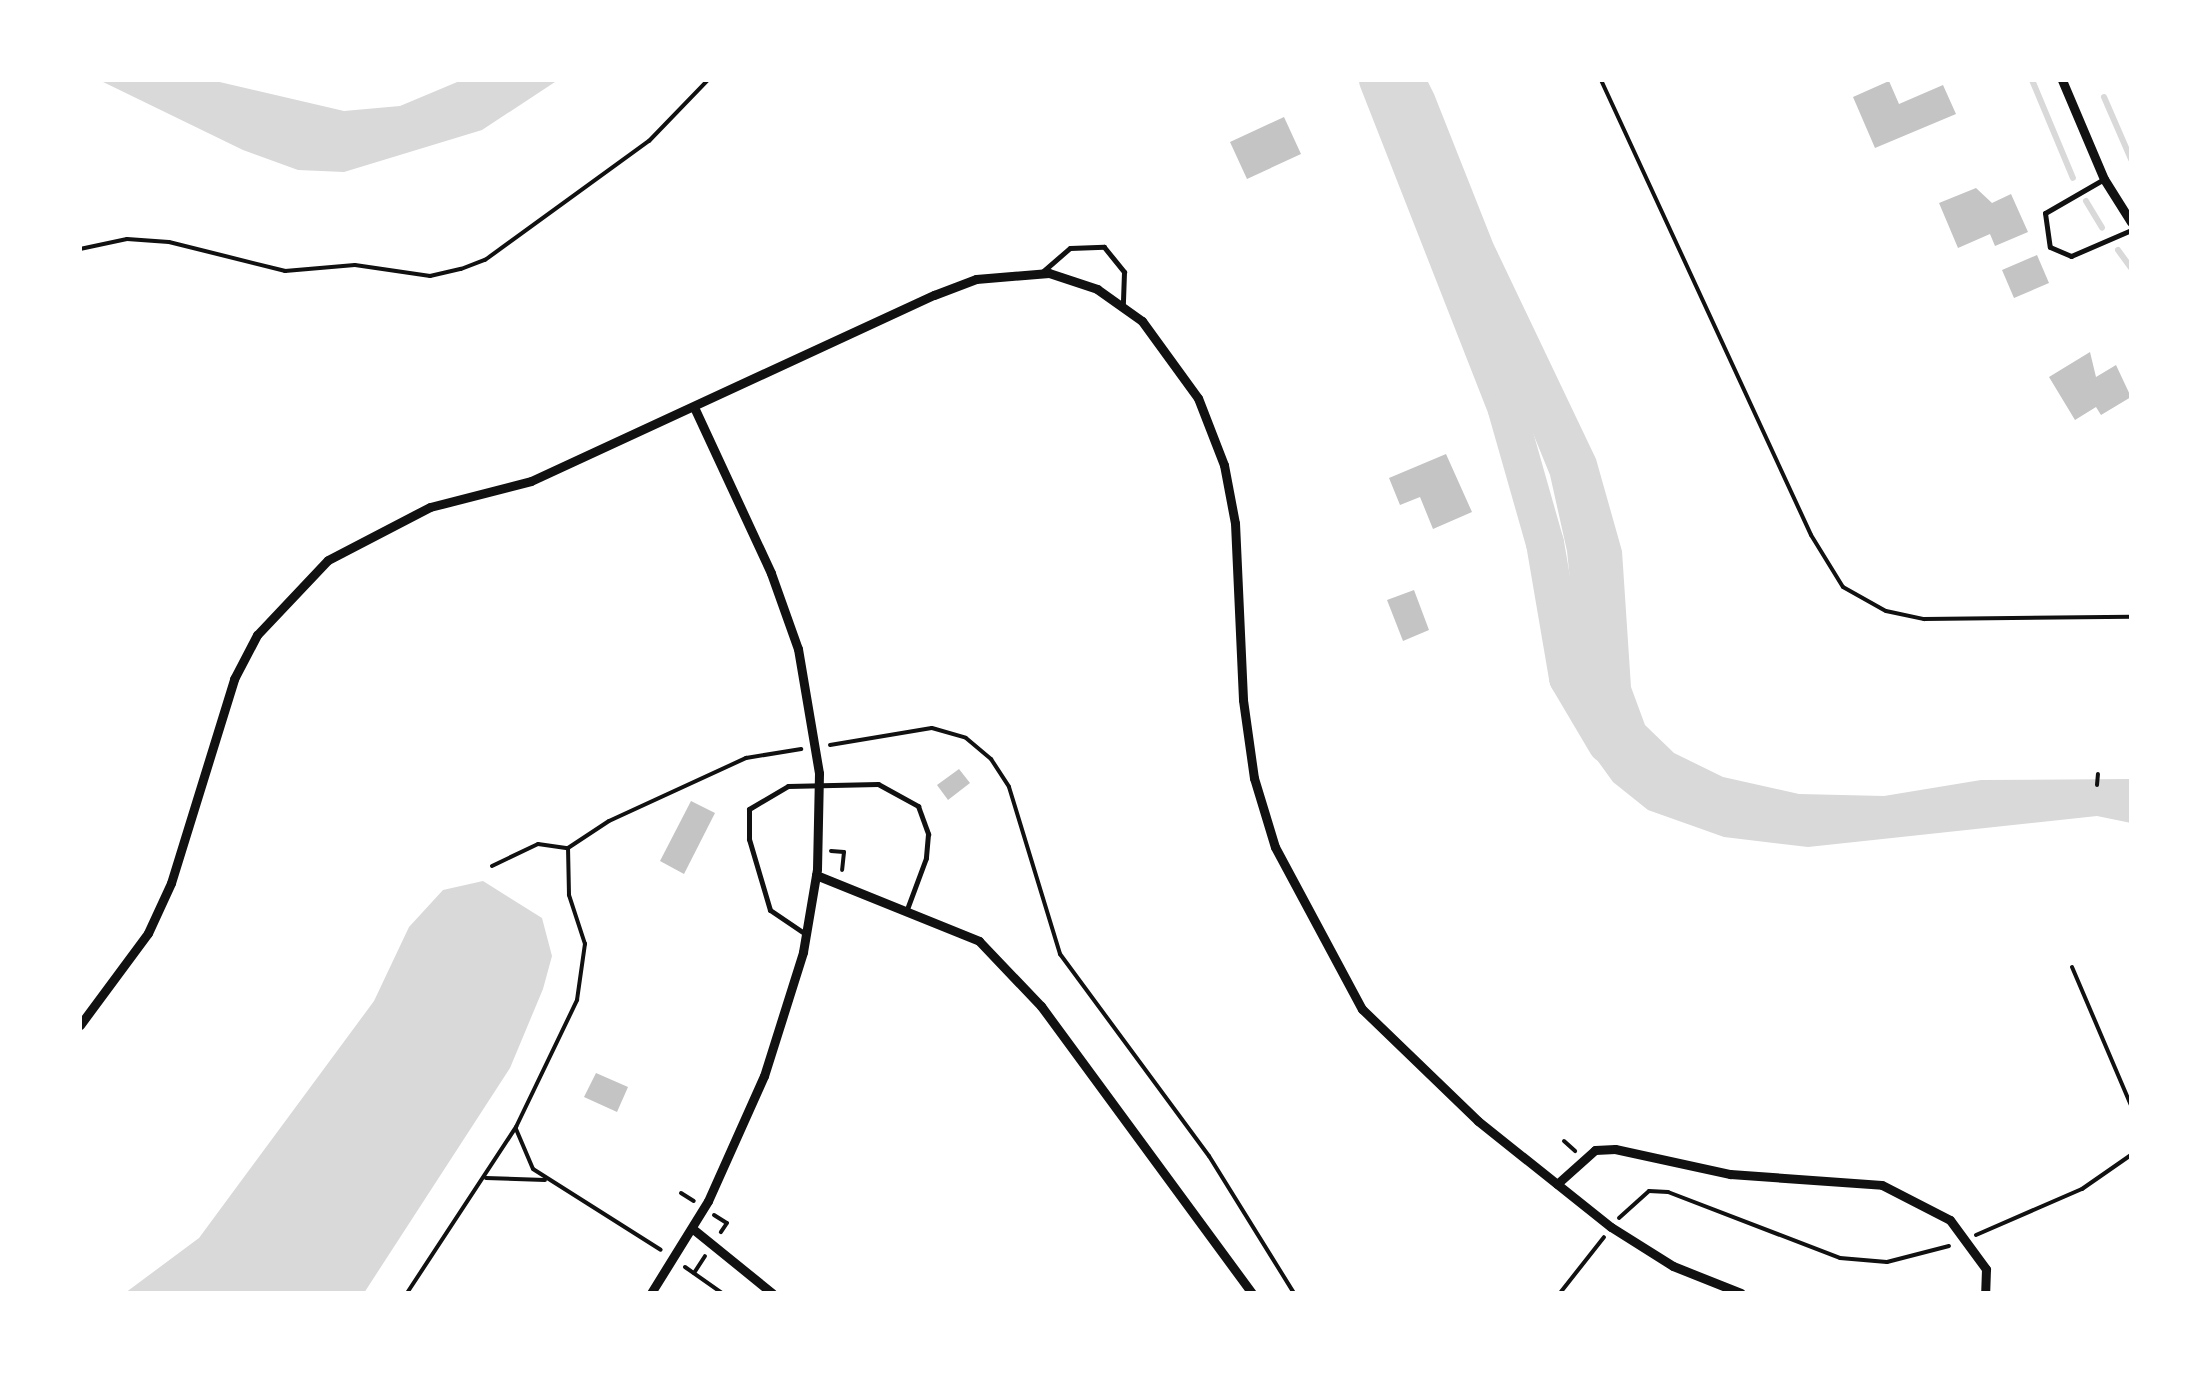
<!DOCTYPE html>
<style>
body{margin:0}
#map{position:relative;width:2211px;height:1373px;overflow:hidden;background:#fff;font-family:Commissioner,sans-serif}
div>[style]{position:absolute}
[style*='--x']{left:calc(var(--x)*1px);top:calc(var(--y)*1px);width:calc(var(--w)*1px);rotate:calc(var(--a)*1deg)}
.water>*{inset:0;background:#d9d9d9}
.stream>*{height:6px;margin:-3px;padding:0 3px;transform-origin:3px;border-radius:3px;background:#d9d9d9}
.river>*{height:38px;margin:-19px;padding:0 19px;transform-origin:19px;border-radius:19px;background:#d9d9d9}
.building>*{inset:0;background:#c4c4c4}
.path>*{height:4px;margin:-2px;padding:0 2px;transform-origin:2px;border-radius:2px;background:#111}
.service>*{height:5px;margin:-2.5px;padding:0 2.5px;transform-origin:2.5px;border-radius:2.5px;background:#111}
.minor>*{height:9px;margin:-4.5px;padding:0 4.5px;transform-origin:4.5px;border-radius:4.5px;background:#111}
span{translate:-50% -50%;white-space:nowrap;text-align:center;line-height:1.15;-webkit-text-stroke:8px #fff;paint-order:stroke}
.frame{position:absolute;inset:0;border:82px solid #fff;pointer-events:none}
</style>
<div id="map">
<div class="water">
<i style="clip-path:polygon(99px 80px,211px 80px,344px 111px,400px 106px,462px 80px,558px 80px,482px 130px,344px 172px,298px 170px,243px 150px)"></i>
<i style="clip-path:polygon(1367px 80px,1427px 80px,1434px 94px,1493px 243px,1596px 459px,1622px 551px,1631px 687px,1645px 725px,1674px 753px,1723px 777px,1799px 794px,1884px 796px,1981px 780px,2131px 779px,2131px 823px,2097px 816px,1808px 847px,1724px 837px,1648px 810px,1613px 782px,1587px 746px,1567px 551px,1550px 475px,1461px 257px)"></i>
<i style="clip-path:polygon(483px 881px,542px 918px,552px 956px,543px 989px,510px 1068px,364px 1293px,125px 1293px,199px 1238px,374px 1001px,409px 927px,443px 890px)"></i>
</div>
<div class="stream">
<i style="--x:2032;--y:80;--w:106;--a:67.3"></i>
<i style="--x:2104;--y:97;--w:68;--a:66.5"></i>
<i style="--x:2086;--y:201;--w:31;--a:59"></i>
<i style="--x:2118;--y:250;--w:22;--a:54"></i>
</div>
<div class="river">
<i style="--x:1378;--y:80;--w:354;--a:68.6"></i>
<i style="--x:1507;--y:410;--w:138;--a:74.1"></i>
<i style="--x:1545;--y:543;--w:137;--a:80.3"></i>
<i style="--x:1568;--y:678;--w:77;--a:59.4"></i>
</div>
<div class="building">
<i style="clip-path:polygon(1889px 81px,1899px 104px,1943px 85px,1956px 114px,1875px 148px,1853px 97px)"></i>
<i style="clip-path:polygon(1284px 117px,1301px 154px,1247px 179px,1230px 142px)"></i>
<i style="clip-path:polygon(1976px 188px,1992px 203px,2011px 194px,2028px 232px,1995px 246px,1990px 234px,1958px 248px,1939px 203px)"></i>
<i style="clip-path:polygon(2037px 255px,2049px 283px,2014px 298px,2002px 270px)"></i>
<i style="clip-path:polygon(2090px 352px,2096px 377px,2116px 365px,2131px 397px,2101px 415px,2096px 407px,2075px 420px,2049px 377px)"></i>
<i style="clip-path:polygon(1446px 454px,1472px 512px,1433px 529px,1420px 497px,1400px 505px,1389px 478px)"></i>
<i style="clip-path:polygon(1414px 590px,1429px 630px,1403px 641px,1387px 600px)"></i>
<i style="clip-path:polygon(959px 769px,970px 783px,948px 800px,937px 785px)"></i>
<i style="clip-path:polygon(691px 801px,715px 813px,684px 874px,660px 861px)"></i>
<i style="clip-path:polygon(596px 1073px,628px 1087px,617px 1112px,584px 1097px)"></i>
</div>
<div class="path">
<i style="--x:1601;--y:80;--w:501;--a:65.22"></i>
<i style="--x:1811;--y:535;--w:61;--a:58.4"></i>
<i style="--x:1843;--y:587;--w:49;--a:29.2"></i>
<i style="--x:1886;--y:611;--w:39;--a:12"></i>
<i style="--x:1924;--y:619;--w:207;--a:-0.6"></i>
<i style="--x:80;--y:249;--w:48;--a:-12"></i>
<i style="--x:127;--y:239;--w:42;--a:4.1"></i>
<i style="--x:169;--y:242;--w:120;--a:14"></i>
<i style="--x:285;--y:271;--w:70;--a:-4.9"></i>
<i style="--x:355;--y:265;--w:76;--a:8.3"></i>
<i style="--x:430;--y:276;--w:32;--a:-13"></i>
<i style="--x:461;--y:269;--w:26;--a:-21"></i>
<i style="--x:485;--y:260;--w:203;--a:-36"></i>
<i style="--x:649;--y:141;--w:85;--a:-46"></i>
<i style="--x:830;--y:745;--w:103;--a:-9.5"></i>
<i style="--x:932;--y:728;--w:35;--a:16"></i>
<i style="--x:966;--y:738;--w:33;--a:40"></i>
<i style="--x:991;--y:759;--w:33;--a:57"></i>
<i style="--x:1009;--y:787;--w:175;--a:73"></i>
<i style="--x:1060;--y:954;--w:251;--a:53.6"></i>
<i style="--x:1209;--y:1156;--w:161;--a:58.2"></i>
<i style="--x:2097;--y:785;--w:11;--a:-85"></i>
<i style="--x:831;--y:851;--w:13;--a:4"></i>
<i style="--x:844;--y:852;--w:18;--a:96"></i>
<i style="--x:492;--y:866;--w:51;--a:-25.6"></i>
<i style="--x:538;--y:844;--w:30;--a:8"></i>
<i style="--x:2072;--y:967;--w:150;--a:66.9"></i>
<i style="--x:516;--y:1129;--w:43;--a:67"></i>
<i style="--x:533;--y:1169;--w:151;--a:32.3"></i>
<i style="--x:1564;--y:1141;--w:15;--a:42"></i>
<i style="--x:486;--y:1178;--w:59;--a:1.9"></i>
<i style="--x:681;--y:1193;--w:15;--a:32"></i>
<i style="--x:714;--y:1215;--w:15;--a:32"></i>
<i style="--x:727;--y:1223;--w:11;--a:124"></i>
<i style="--x:1619;--y:1218;--w:40;--a:-42"></i>
<i style="--x:1649;--y:1191;--w:19;--a:3"></i>
<i style="--x:1668;--y:1192;--w:184;--a:21"></i>
<i style="--x:1840;--y:1258;--w:47;--a:4.9"></i>
<i style="--x:1887;--y:1262;--w:64;--a:-14.5"></i>
<i style="--x:1976;--y:1235;--w:116;--a:-23.5"></i>
<i style="--x:2082;--y:1189;--w:60;--a:-34.8"></i>
<i style="--x:685;--y:1267;--w:45;--a:35.1"></i>
<i style="--x:694;--y:1273;--w:20;--a:-57"></i>
<i style="--x:407;--y:1293;--w:199;--a:-56.7"></i>
<i style="--x:516;--y:1127;--w:141;--a:-64.3"></i>
<i style="--x:577;--y:1000;--w:57;--a:-81.9"></i>
<i style="--x:585;--y:944;--w:52;--a:-108.1"></i>
<i style="--x:569;--y:895;--w:47;--a:-91.2"></i>
<i style="--x:568;--y:848;--w:49;--a:-33.4"></i>
<i style="--x:609;--y:821;--w:151;--a:-24.7"></i>
<i style="--x:746;--y:758;--w:56;--a:-9.3"></i>
<i style="--x:1560;--y:1293;--w:71;--a:-51.8"></i>
</div>
<div class="service">
<i style="--x:2104;--y:179;--w:68;--a:150"></i>
<i style="--x:2045;--y:213;--w:34;--a:82"></i>
<i style="--x:2050;--y:247;--w:23;--a:23"></i>
<i style="--x:2071;--y:256;--w:65;--a:-23.4"></i>
<i style="--x:1041;--y:273;--w:38;--a:-41"></i>
<i style="--x:1070;--y:248;--w:34;--a:-2"></i>
<i style="--x:1104;--y:247;--w:32;--a:51"></i>
<i style="--x:1124;--y:272;--w:36;--a:92"></i>
<i style="--x:804;--y:933;--w:41;--a:-145.9"></i>
<i style="--x:770;--y:910;--w:74;--a:-106.5"></i>
<i style="--x:749;--y:839;--w:30;--a:-90"></i>
<i style="--x:749;--y:809;--w:45;--a:-30.5"></i>
<i style="--x:788;--y:786;--w:90;--a:-1.3"></i>
<i style="--x:878;--y:784;--w:46;--a:28.8"></i>
<i style="--x:918;--y:806;--w:30;--a:70"></i>
<i style="--x:928;--y:834;--w:24;--a:95"></i>
<i style="--x:926;--y:858;--w:54;--a:110.4"></i>
</div>
<div class="minor">
<i style="--x:2062;--y:80;--w:108;--a:67"></i>
<i style="--x:2104;--y:179;--w:51;--a:57.9"></i>
<i style="--x:816;--y:875;--w:176;--a:22"></i>
<i style="--x:979;--y:941;--w:90;--a:46.4"></i>
<i style="--x:1041;--y:1006;--w:356;--a:53.7"></i>
<i style="--x:80;--y:1025;--w:114;--a:-53.5"></i>
<i style="--x:148;--y:933;--w:55;--a:-65.3"></i>
<i style="--x:171;--y:883;--w:214;--a:-72.8"></i>
<i style="--x:234;--y:679;--w:50;--a:-62.4"></i>
<i style="--x:257;--y:635;--w:103;--a:-46.6"></i>
<i style="--x:328;--y:560;--w:115;--a:-27.5"></i>
<i style="--x:430;--y:507;--w:104;--a:-14.4"></i>
<i style="--x:531;--y:481;--w:444;--a:-24.8"></i>
<i style="--x:934;--y:295;--w:45;--a:-20.9"></i>
<i style="--x:976;--y:279;--w:73;--a:-4.7"></i>
<i style="--x:1049;--y:273;--w:51;--a:18.4"></i>
<i style="--x:1097;--y:289;--w:55;--a:35.4"></i>
<i style="--x:1142;--y:321;--w:95;--a:54"></i>
<i style="--x:1198;--y:398;--w:72;--a:68.8"></i>
<i style="--x:1224;--y:465;--w:59;--a:79.3"></i>
<i style="--x:1235;--y:523;--w:177;--a:87.4"></i>
<i style="--x:1243;--y:700;--w:79;--a:82"></i>
<i style="--x:1254;--y:778;--w:72;--a:73.1"></i>
<i style="--x:1275;--y:847;--w:184;--a:61.8"></i>
<i style="--x:1362;--y:1009;--w:161;--a:44"></i>
<i style="--x:1478;--y:1121;--w:170;--a:38.6"></i>
<i style="--x:1611;--y:1227;--w:73;--a:32.2"></i>
<i style="--x:1673;--y:1266;--w:73;--a:21.7"></i>
<i style="--x:1557;--y:1184;--w:51;--a:-41.8"></i>
<i style="--x:1595;--y:1150;--w:20;--a:-3"></i>
<i style="--x:1615;--y:1149;--w:118;--a:12.3"></i>
<i style="--x:1730;--y:1174;--w:152;--a:4.1"></i>
<i style="--x:1882;--y:1185;--w:76;--a:27.2"></i>
<i style="--x:1950;--y:1220;--w:61;--a:53.7"></i>
<i style="--x:1986;--y:1269;--w:24;--a:92"></i>
<i style="--x:693;--y:1229;--w:102;--a:39"></i>
<i style="--x:651;--y:1293;--w:108;--a:-58.2"></i>
<i style="--x:708;--y:1201;--w:137;--a:-65.9"></i>
<i style="--x:764;--y:1076;--w:130;--a:-72.5"></i>
<i style="--x:803;--y:952;--w:84;--a:-80.4"></i>
<i style="--x:817;--y:869;--w:96;--a:-88.8"></i>
<i style="--x:819;--y:773;--w:126;--a:-99.6"></i>
<i style="--x:798;--y:649;--w:81;--a:-109.6"></i>
<i style="--x:771;--y:573;--w:183;--a:-114.9"></i>
</div>
<div class="frame"></div>
</div>
